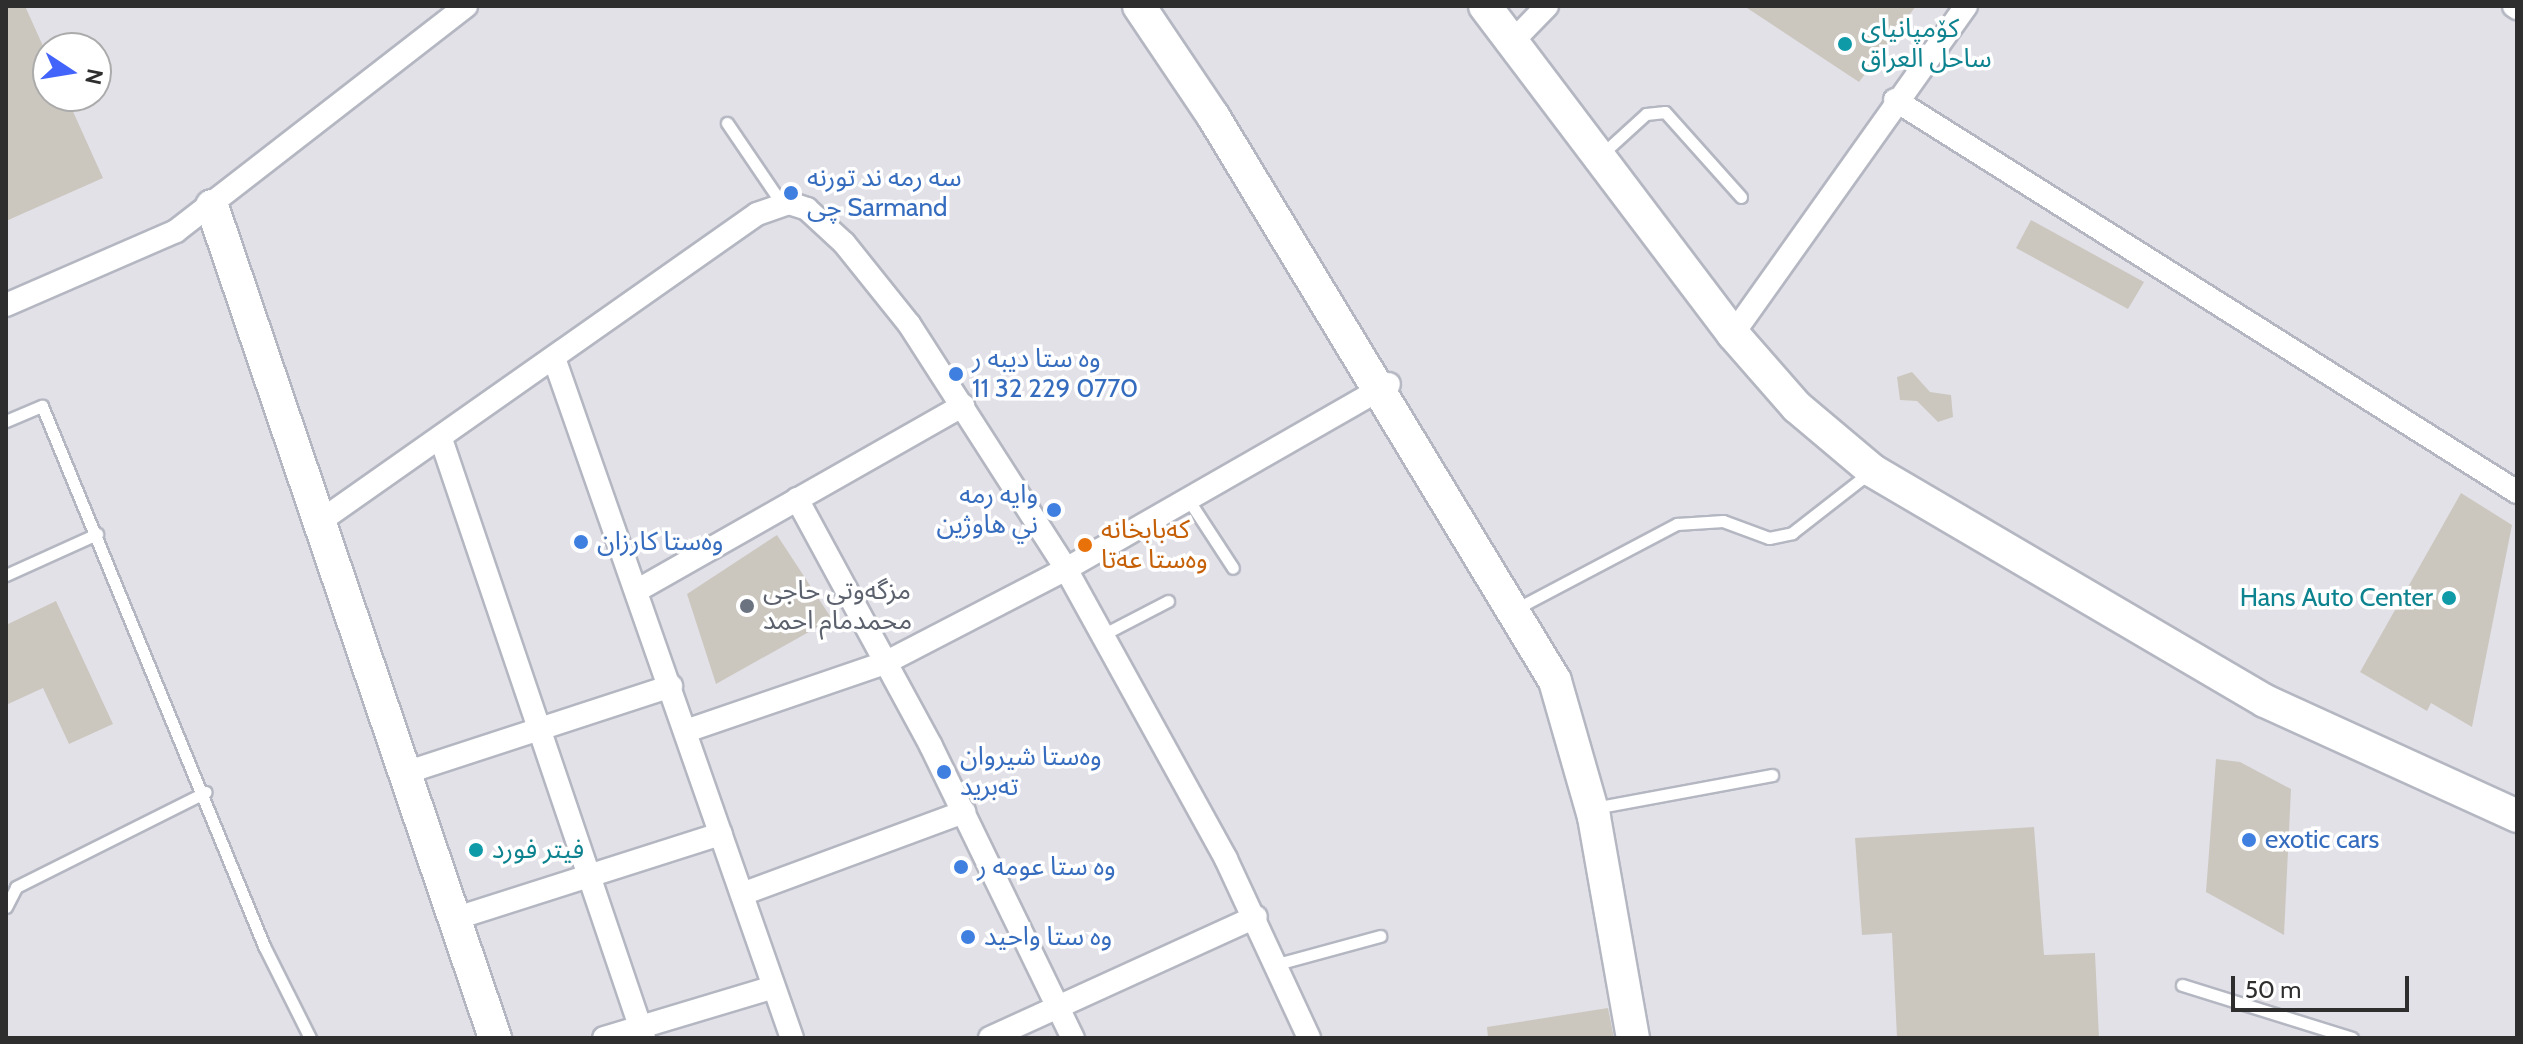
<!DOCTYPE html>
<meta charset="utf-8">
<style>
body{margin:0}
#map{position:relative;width:2523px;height:1044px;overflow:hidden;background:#efe9e1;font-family:Cabin,"Noto Sans Arabic",sans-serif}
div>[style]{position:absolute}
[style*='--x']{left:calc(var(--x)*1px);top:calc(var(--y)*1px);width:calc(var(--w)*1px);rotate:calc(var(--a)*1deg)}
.industrial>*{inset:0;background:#e3e1e8}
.building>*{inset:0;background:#cbc7bf}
.roads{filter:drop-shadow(2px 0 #b4b7c1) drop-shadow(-2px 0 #b4b7c1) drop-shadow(0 2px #b4b7c1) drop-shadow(0 -2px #b4b7c1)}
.lane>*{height:11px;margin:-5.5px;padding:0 5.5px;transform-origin:5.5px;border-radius:5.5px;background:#fff}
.street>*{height:22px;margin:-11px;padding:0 11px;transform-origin:11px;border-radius:11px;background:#fff}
.secondary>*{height:32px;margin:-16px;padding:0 16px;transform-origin:16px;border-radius:16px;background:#fff}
.dots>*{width:22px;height:22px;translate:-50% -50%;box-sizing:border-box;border:4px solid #fff;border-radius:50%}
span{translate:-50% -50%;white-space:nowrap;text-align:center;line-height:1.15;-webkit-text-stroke:7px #fff;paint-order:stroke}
.culture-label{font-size:26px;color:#0d838f}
.left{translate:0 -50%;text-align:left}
.right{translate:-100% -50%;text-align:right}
.shop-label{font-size:26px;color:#366cbe}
.food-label{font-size:26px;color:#c56008}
.worship-label{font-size:26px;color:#5b616d}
.frame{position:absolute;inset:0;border:8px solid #2e2e2e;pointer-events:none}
.north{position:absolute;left:32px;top:32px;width:80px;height:80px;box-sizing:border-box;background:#fff;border:2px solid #ababab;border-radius:50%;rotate:102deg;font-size:22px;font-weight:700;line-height:32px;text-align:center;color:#2e2e2e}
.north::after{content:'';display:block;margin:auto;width:28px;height:36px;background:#4264fb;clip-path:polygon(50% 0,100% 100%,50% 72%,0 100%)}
.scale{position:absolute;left:2231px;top:976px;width:178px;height:36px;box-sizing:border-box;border:4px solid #2e2e2e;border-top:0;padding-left:10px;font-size:24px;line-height:28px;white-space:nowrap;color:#2e2e2e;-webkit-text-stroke:6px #fff;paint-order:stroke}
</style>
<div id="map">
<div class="industrial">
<i style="clip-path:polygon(evenodd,6px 6px,2517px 6px,2517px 1038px,6px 1038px,6px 6px,48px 48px,96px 48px,96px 96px,48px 96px,48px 48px)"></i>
</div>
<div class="building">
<i style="clip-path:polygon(6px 6px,25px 6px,48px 57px,48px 96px,66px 96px,103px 178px,6px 221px)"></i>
<i style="clip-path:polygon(1744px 6px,1916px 6px,1859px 82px)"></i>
<i style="clip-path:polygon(2031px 220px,2144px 282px,2128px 309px,2016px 248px)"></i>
<i style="clip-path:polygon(1912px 372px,1930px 392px,1951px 395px,1953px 417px,1938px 422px,1917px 401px,1900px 400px,1897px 377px)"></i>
<i style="clip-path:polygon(2461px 493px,2512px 525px,2472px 727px,2431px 703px,2427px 711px,2360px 672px)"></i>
<i style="clip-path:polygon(777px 535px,832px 619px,716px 684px,687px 594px)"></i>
<i style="clip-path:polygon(56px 601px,113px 724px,69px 744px,43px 688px,6px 705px,6px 625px)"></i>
<i style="clip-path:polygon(2216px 759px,2240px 762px,2291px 789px,2284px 935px,2206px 892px)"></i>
<i style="clip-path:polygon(2034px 827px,2044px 955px,2095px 953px,2099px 1038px,1897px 1038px,1892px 933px,1862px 935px,1855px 838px)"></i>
<i style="clip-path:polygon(1608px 1008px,1614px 1038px,1488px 1038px,1487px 1027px)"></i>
</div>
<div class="roads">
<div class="lane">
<i style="--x:727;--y:123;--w:98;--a:55.8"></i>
<i style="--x:1602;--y:154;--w:59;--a:-42.3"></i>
<i style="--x:1646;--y:114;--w:19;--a:-6"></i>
<i style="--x:1665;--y:112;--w:114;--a:48.2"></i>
<i style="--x:6;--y:421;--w:39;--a:-23"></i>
<i style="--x:42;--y:406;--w:584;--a:67.65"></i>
<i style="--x:264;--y:946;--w:103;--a:63.4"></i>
<i style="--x:1188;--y:499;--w:82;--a:56.9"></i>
<i style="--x:6;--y:575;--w:100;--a:-24.3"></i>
<i style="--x:1527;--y:603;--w:170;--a:-27.8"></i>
<i style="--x:1677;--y:524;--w:46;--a:-3.7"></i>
<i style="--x:1723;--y:521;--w:49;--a:20.3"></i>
<i style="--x:1769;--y:538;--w:24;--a:-12"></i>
<i style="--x:1792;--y:533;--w:98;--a:-37.9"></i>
<i style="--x:1104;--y:634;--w:72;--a:-27.3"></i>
<i style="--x:1605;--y:806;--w:170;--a:-10.5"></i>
<i style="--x:6;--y:907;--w:22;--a:-63"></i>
<i style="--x:16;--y:887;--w:212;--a:-26.6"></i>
<i style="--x:1277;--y:964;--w:107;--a:-15.2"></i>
<i style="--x:2182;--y:985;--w:178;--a:17.3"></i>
</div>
<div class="street">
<i style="--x:2514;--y:6;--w:4;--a:34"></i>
<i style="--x:1512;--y:42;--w:50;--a:-45.8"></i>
<i style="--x:1895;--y:100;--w:735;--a:32.22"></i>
<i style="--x:6;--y:305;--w:185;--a:-23.5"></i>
<i style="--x:176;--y:231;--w:367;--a:-37.8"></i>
<i style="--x:1733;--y:334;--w:402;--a:-54.6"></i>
<i style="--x:555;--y:361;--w:717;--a:70.71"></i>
<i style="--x:441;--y:439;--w:632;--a:71.28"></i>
<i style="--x:797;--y:499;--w:281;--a:61.5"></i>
<i style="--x:931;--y:746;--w:325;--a:64.1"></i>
<i style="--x:319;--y:522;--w:535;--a:-35.11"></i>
<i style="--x:757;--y:214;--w:34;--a:-19"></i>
<i style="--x:789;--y:203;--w:19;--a:18"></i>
<i style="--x:807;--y:209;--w:50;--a:42.6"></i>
<i style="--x:844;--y:243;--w:104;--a:51.3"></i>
<i style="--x:909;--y:324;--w:291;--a:57.3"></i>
<i style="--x:1066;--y:569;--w:331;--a:61.1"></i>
<i style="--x:1226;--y:859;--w:197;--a:65.1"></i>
<i style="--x:638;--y:590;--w:374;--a:-29.6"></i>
<i style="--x:686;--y:731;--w:210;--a:-18.9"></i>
<i style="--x:885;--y:663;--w:204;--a:-27.4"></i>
<i style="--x:1066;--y:569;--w:372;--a:-29.8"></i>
<i style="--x:405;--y:773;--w:280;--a:-18.1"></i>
<i style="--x:742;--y:894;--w:237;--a:-20.3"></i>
<i style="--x:454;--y:919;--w:280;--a:-17.7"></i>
<i style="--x:604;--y:1038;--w:177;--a:-16.7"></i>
<i style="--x:990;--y:1038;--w:292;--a:-24.5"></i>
</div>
<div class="secondary">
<i style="--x:1139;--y:6;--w:133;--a:56.1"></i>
<i style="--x:1213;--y:116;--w:660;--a:58.81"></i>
<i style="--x:1555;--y:681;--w:141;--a:74"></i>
<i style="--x:1594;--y:817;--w:224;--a:80"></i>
<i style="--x:1485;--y:6;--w:411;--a:52.9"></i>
<i style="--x:1733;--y:334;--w:97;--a:48.8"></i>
<i style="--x:1797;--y:407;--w:99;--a:40.1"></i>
<i style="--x:1873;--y:471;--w:454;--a:30.4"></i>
<i style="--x:2265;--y:701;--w:277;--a:24.5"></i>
<i style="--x:212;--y:206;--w:879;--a:71.21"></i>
</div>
</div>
<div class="dots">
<i style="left:1845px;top:44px;background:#0f9aa8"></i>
<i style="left:791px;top:193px;background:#3f7fe0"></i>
<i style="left:956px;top:374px;background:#3f7fe0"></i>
<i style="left:1054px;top:510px;background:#3f7fe0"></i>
<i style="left:581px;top:542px;background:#3f7fe0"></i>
<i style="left:1085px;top:545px;background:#e8710a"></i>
<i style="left:2449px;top:598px;background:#0f9aa8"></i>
<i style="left:747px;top:606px;background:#6b7280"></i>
<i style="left:944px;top:772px;background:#3f7fe0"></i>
<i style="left:2249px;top:840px;background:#3f7fe0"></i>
<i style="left:476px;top:850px;background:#0f9aa8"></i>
<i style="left:961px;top:867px;background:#3f7fe0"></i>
<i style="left:968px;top:937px;background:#3f7fe0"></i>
</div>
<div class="culture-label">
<span class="left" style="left:1861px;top:44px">کۆمپانیای<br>ساحل العراق</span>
<span class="right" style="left:2433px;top:598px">Hans Auto Center</span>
<span class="left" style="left:492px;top:850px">فيتر فورد</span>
</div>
<div class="shop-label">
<span class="left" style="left:807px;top:193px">سه رمه ند تورنه<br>چی Sarmand</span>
<span class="left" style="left:972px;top:374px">وه ستا دیبه ر<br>11 32 229 0770</span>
<span class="right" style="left:1038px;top:510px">وايه رمه<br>ني هاوژين</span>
<span class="left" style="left:597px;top:542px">وەستا کارزان</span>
<span class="left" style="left:960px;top:772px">وەستا شیروان<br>تەبرید</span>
<span class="left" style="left:2265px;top:840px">exotic cars</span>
<span class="left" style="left:977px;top:867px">وه ستا عومه ر</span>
<span class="left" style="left:984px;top:937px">وه ستا واحید</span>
</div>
<div class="food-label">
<span class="left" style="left:1101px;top:545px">کەبابخانە<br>وەستا عەتا</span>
</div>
<div class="worship-label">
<span class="left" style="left:763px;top:606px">مزگەوتی حاجی<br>محمدمام احمد</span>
</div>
<div class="frame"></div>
<div class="north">N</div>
<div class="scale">50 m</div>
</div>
